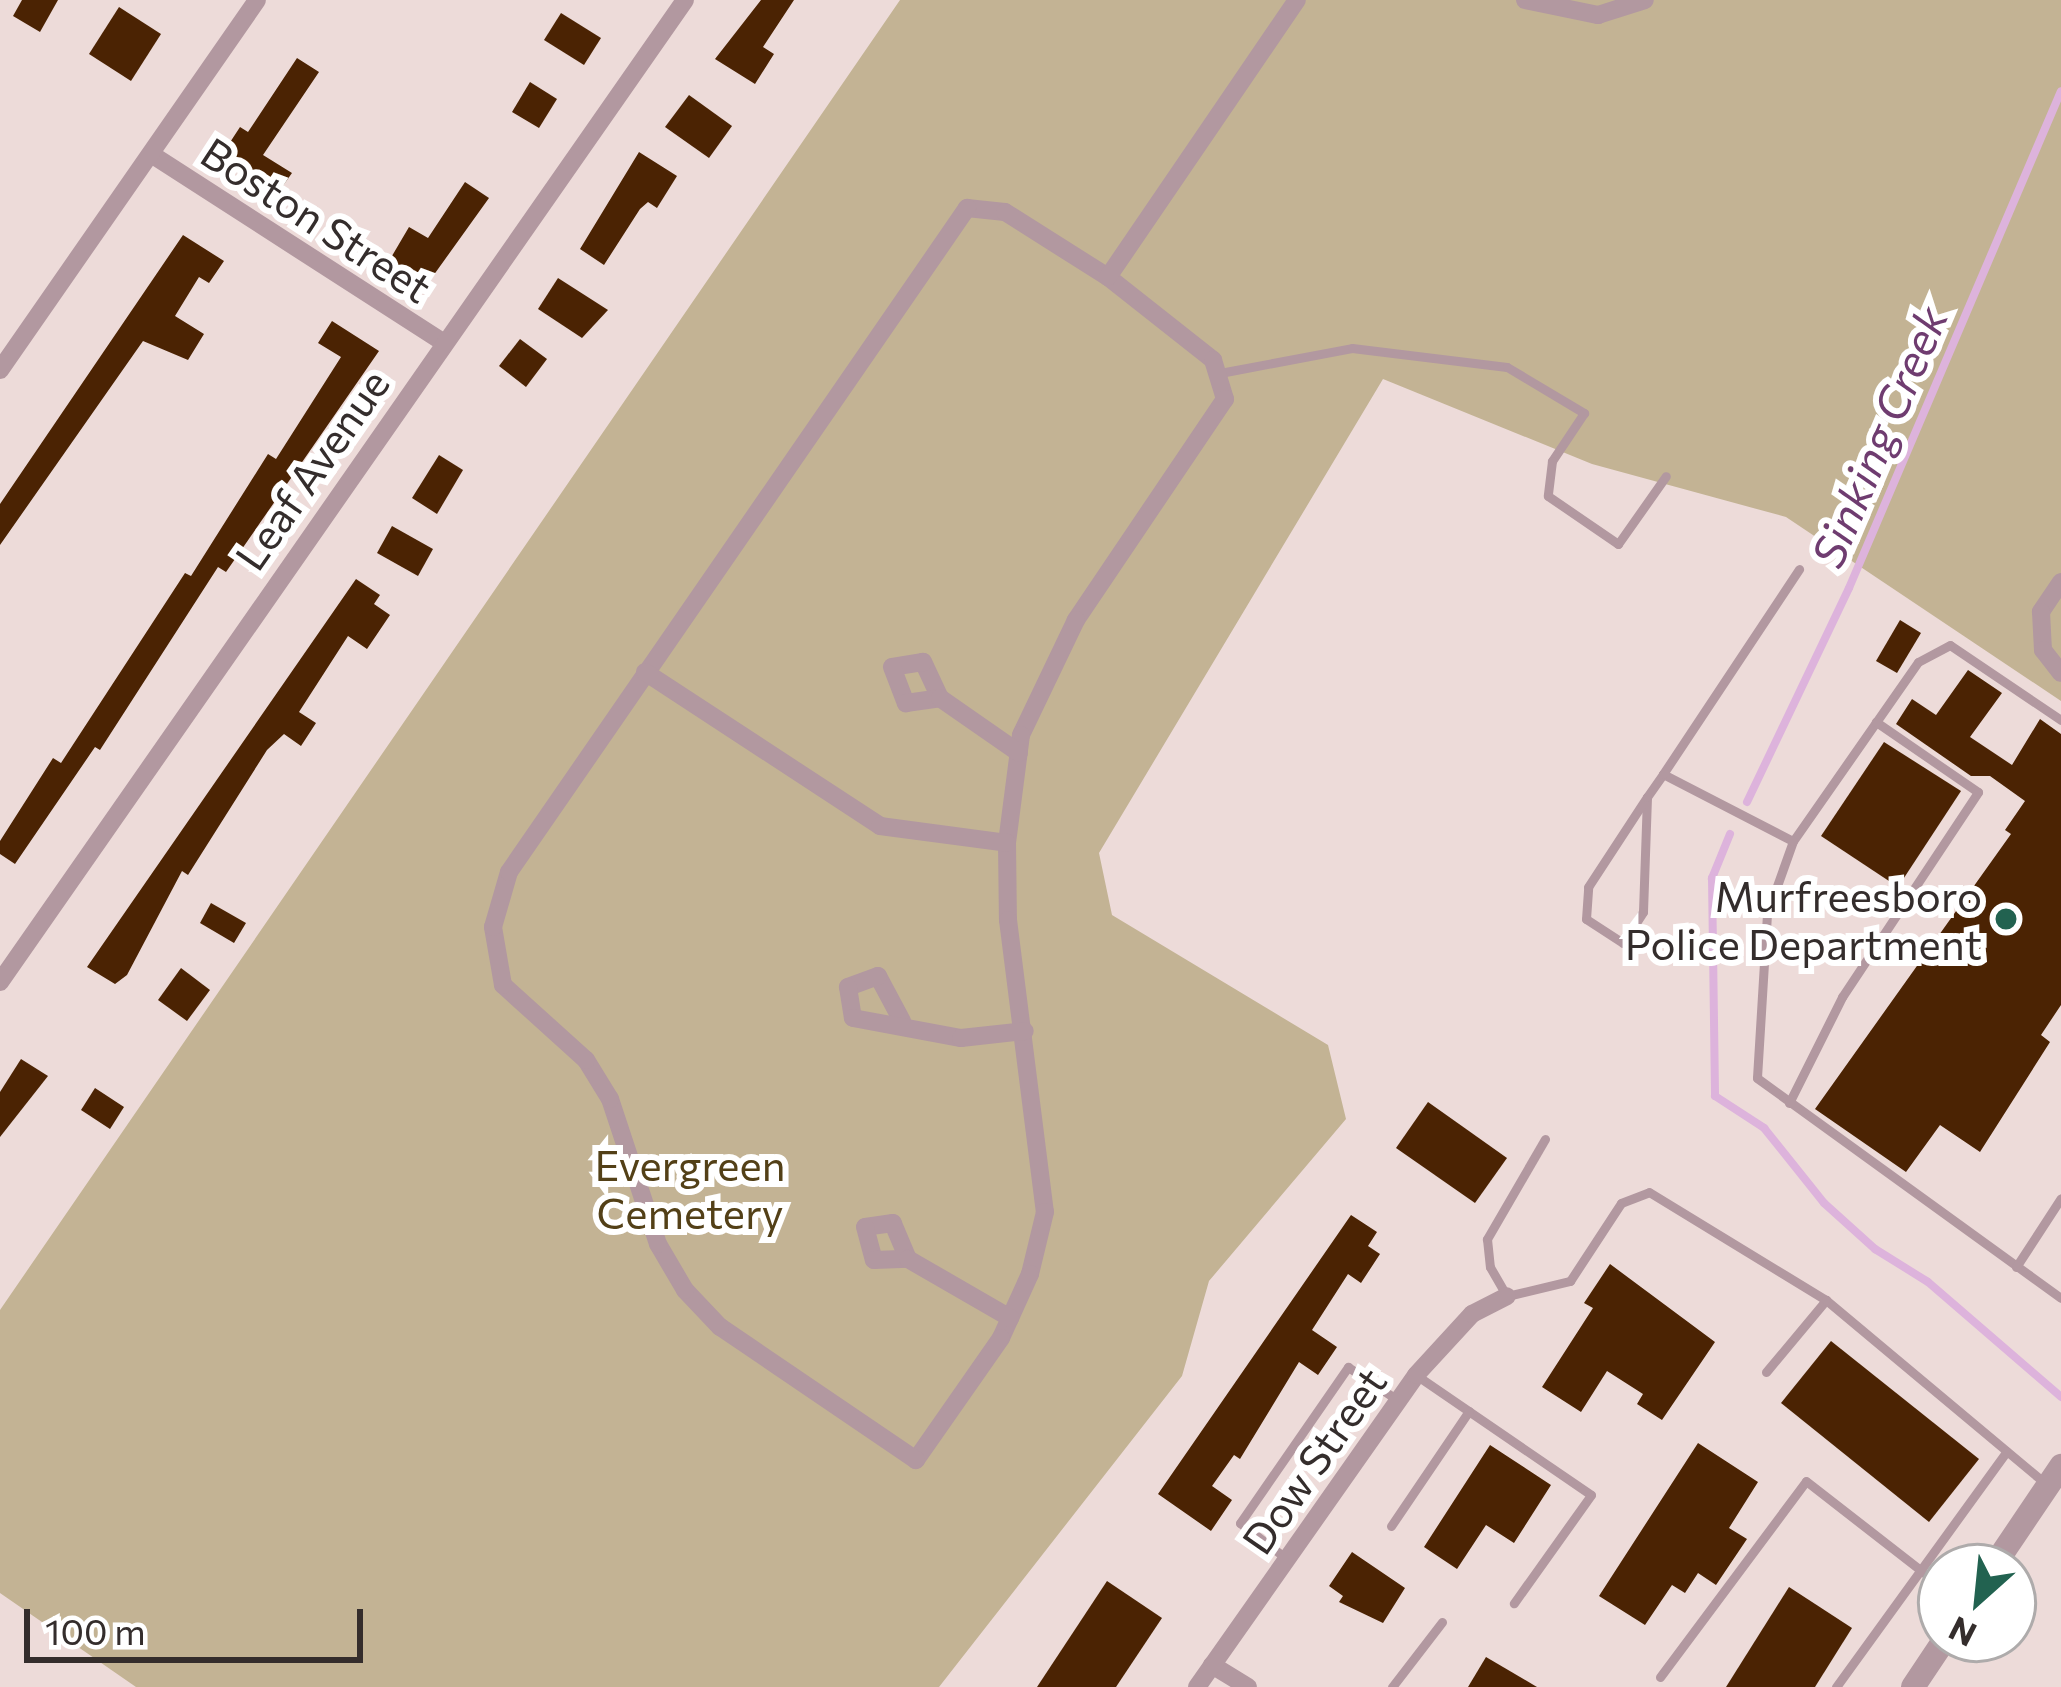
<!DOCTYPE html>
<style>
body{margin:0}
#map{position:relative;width:2061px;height:1687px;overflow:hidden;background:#eddbd9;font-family:Commissioner,sans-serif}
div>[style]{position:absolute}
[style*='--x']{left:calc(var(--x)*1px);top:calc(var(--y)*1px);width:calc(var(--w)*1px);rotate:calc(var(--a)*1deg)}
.green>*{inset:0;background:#c3b394}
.stream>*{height:8px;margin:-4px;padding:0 4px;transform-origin:4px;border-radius:4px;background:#ddb3dc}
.building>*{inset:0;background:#4b2303}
.service>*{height:9px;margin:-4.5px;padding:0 4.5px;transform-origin:4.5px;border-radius:4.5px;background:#b298a0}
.minor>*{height:18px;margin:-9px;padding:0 9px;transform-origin:9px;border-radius:9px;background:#b298a0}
.tertiary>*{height:24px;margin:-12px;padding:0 12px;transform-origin:12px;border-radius:12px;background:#b298a0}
.dots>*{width:33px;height:33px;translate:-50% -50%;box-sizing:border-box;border:6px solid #fff;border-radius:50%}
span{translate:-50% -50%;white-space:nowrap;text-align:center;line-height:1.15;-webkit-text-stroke:12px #fff;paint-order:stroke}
.street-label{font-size:42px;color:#342d2c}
.poi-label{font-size:42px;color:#342d2c}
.right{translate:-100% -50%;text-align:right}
.park-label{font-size:42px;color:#534017}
.water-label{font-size:45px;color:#6f3c70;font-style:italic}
.north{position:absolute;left:1917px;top:1543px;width:120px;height:120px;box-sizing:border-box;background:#fff;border:3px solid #aeabab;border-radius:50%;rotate:207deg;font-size:33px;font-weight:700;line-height:48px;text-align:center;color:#342d2c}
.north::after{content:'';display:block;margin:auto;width:42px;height:54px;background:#226250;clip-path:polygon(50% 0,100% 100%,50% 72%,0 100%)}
.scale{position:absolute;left:24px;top:1609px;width:339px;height:54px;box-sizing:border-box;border:6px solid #342d2c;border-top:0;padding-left:15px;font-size:36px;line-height:42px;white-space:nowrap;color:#342d2c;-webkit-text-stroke:9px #fff;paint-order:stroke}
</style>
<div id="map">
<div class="green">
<i style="clip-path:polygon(900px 0,2061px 0,2061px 701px,1786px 517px,1592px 464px,1383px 379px,1099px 853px,1112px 915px,1328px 1045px,1346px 1119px,1209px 1281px,1182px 1376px,939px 1687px,136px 1687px,0 1593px,0 1310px)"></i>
</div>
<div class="stream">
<i style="--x:1747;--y:802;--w:237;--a:-64.5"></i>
<i style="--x:1849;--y:588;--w:540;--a:-66.9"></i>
<i style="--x:1730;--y:834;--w:48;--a:112.2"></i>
<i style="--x:1712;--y:878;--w:218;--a:89.2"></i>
<i style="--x:1715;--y:1096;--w:59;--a:33.1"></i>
<i style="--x:1764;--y:1128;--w:96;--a:51.3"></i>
<i style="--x:1824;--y:1203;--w:69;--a:42"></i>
<i style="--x:1875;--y:1249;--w:62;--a:31.9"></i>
<i style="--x:1928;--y:1282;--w:176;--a:40.8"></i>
</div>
<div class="building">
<i style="clip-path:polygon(22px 0,58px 0,40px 32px,13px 16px)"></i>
<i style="clip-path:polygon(761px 0,794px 0,763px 47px,774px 54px,755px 84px,715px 59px)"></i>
<i style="clip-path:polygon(119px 7px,161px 34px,131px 81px,89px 54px)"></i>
<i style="clip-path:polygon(561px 13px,601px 38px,584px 65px,544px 40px)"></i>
<i style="clip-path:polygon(297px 58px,319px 72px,263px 155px,292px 173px,280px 190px,223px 153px,240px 127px,248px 132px)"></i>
<i style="clip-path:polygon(530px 82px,557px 99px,539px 128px,512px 112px)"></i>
<i style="clip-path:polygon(689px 95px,732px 126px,709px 158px,665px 127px)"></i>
<i style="clip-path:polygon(639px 152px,677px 176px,657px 208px,648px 202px,640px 209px,604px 265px,580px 249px)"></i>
<i style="clip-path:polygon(465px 182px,489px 198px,428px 283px,389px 261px,409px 227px,428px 238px)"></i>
<i style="clip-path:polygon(183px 235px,224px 261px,209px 283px,199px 277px,175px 316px,204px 334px,188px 360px,143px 341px,0 545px,0 504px)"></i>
<i style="clip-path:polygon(558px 278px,608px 310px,582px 338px,538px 309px)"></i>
<i style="clip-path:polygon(332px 321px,379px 351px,226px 572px,218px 567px,100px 750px,95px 747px,15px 864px,0 854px,0 841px,53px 758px,61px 763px,185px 573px,191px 576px,268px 454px,276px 459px,341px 357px,318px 343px)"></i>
<i style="clip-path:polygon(520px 339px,547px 359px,526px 387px,499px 366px)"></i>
<i style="clip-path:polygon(439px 455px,463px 470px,437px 514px,412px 498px)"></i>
<i style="clip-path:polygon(392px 526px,433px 549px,418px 576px,377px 553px)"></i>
<i style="clip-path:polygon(356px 579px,380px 595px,374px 604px,390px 615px,367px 649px,348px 636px,299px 712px,316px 723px,301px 746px,284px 734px,267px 750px,188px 875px,182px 871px,127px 975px,115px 984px,87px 967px)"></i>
<i style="clip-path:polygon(1900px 620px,1921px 633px,1897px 673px,1876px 661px)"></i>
<i style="clip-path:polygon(1968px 670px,2002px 693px,1970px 737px,2012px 765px,2040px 719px,2061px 734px,2061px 1005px,2041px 1035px,2050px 1042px,1980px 1152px,1940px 1125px,1906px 1172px,1815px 1109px,2011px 834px,2005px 830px,2025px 801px,1990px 776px,1971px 776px,1896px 724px,1912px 699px,1936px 715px)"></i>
<i style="clip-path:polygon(1884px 742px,1961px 791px,1898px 887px,1821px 836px)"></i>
<i style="clip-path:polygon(211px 903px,246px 923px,234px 943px,200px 923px)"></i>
<i style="clip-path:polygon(181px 968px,210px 990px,187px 1021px,158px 1000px)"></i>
<i style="clip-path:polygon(21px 1059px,48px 1076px,0 1137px,0 1092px)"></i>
<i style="clip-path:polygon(95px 1088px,124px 1107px,110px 1129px,81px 1110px)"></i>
<i style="clip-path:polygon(1428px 1102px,1507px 1158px,1475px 1203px,1396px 1148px)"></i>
<i style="clip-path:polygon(1351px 1215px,1377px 1232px,1368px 1246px,1380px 1254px,1361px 1283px,1348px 1274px,1312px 1330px,1337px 1347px,1318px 1375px,1299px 1362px,1240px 1459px,1234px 1455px,1212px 1486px,1232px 1500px,1211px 1531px,1158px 1494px)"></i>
<i style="clip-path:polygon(1610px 1264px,1715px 1342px,1662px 1420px,1637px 1404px,1643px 1394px,1607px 1371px,1581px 1412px,1542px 1387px,1593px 1308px,1584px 1303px)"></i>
<i style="clip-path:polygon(1831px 1341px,1979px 1459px,1929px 1522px,1781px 1403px)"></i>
<i style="clip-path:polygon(1698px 1443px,1758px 1482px,1729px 1528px,1747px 1539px,1716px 1585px,1698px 1573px,1685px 1593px,1672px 1585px,1645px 1625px,1599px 1596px)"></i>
<i style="clip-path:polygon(1490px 1445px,1551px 1485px,1514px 1543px,1486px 1525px,1457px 1569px,1424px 1547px)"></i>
<i style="clip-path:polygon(1352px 1552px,1405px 1588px,1383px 1623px,1339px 1602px,1343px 1596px,1329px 1586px)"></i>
<i style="clip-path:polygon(1107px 1581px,1162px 1618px,1116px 1687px,1037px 1687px)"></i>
<i style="clip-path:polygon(1789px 1587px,1852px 1628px,1815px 1687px,1726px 1687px)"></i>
<i style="clip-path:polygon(1486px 1657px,1537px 1687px,1468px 1687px)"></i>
</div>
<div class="service">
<i style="--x:1220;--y:373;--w:134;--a:-10.7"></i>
<i style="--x:1352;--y:348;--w:156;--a:7"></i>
<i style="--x:1507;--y:367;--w:90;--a:30.9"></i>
<i style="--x:1584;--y:413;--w:58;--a:123.7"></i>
<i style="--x:1552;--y:461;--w:35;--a:97"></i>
<i style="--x:1548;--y:496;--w:85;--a:34.4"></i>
<i style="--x:1618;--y:544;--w:83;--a:-54.8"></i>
<i style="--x:2061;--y:720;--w:134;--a:-146"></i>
<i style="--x:1950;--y:645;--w:36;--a:152"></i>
<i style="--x:1918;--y:662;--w:218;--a:124.9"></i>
<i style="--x:1793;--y:841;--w:77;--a:109.6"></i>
<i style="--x:1767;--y:914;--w:164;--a:93.5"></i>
<i style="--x:1757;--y:1078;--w:375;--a:35.9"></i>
<i style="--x:1663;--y:774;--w:146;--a:27.3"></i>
<i style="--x:1647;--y:797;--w:115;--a:92"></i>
<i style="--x:1643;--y:912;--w:37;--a:123"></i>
<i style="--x:1623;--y:943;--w:44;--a:-147"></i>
<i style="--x:1586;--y:919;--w:32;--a:-86"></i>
<i style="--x:1588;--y:887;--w:108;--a:-56.8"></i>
<i style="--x:1647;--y:797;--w:28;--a:-55"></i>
<i style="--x:1663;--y:774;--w:246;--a:-56.4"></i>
<i style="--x:1789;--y:1103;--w:119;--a:-63.4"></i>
<i style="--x:1842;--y:997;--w:246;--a:-56.4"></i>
<i style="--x:1978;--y:792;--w:124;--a:-145.5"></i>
<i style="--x:1545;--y:1139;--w:116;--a:120.1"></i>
<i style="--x:1487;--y:1239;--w:28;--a:84"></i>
<i style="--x:1490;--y:1267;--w:34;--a:60"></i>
<i style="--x:1507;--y:1296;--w:65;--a:-13.4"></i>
<i style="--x:1570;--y:1281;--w:93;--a:-56.8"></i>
<i style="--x:1621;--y:1203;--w:30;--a:-21"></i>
<i style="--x:1649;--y:1192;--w:207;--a:31.4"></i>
<i style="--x:2016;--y:1267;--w:82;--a:-56.9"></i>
<i style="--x:1766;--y:1372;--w:94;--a:-50.2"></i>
<i style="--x:1826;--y:1300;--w:284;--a:39.9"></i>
<i style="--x:1416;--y:1375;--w:212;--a:34.4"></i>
<i style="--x:1591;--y:1495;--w:133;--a:125.5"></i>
<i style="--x:1391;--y:1526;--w:139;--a:-55.9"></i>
<i style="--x:1287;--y:1559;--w:59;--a:-142.5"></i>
<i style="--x:1240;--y:1523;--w:190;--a:-55.3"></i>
<i style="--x:1348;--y:1367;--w:61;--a:33.7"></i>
<i style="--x:1660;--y:1677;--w:244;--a:-53.3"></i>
<i style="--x:1806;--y:1481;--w:171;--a:37.9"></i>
<i style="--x:1392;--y:1687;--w:82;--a:-52.4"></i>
<i style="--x:1836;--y:1687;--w:291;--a:-54.1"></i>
</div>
<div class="minor">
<i style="--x:1525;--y:0;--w:75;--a:11.6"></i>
<i style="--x:1598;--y:15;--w:49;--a:-17.7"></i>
<i style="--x:151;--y:154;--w:349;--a:32.8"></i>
<i style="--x:967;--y:208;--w:38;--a:6"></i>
<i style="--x:1005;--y:212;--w:122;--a:32.3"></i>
<i style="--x:1108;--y:277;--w:134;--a:38.3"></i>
<i style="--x:1213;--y:360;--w:41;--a:72.9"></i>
<i style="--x:1225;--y:399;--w:267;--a:124"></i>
<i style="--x:1076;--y:620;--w:127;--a:115.6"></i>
<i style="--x:1021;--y:735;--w:109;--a:97.4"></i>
<i style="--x:1007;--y:843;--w:77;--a:89.3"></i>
<i style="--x:1008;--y:920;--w:294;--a:82.8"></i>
<i style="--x:1045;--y:1212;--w:64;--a:103.6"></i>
<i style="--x:1030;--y:1274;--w:70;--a:114.4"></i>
<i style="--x:1001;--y:1338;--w:149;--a:124.9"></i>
<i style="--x:916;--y:1460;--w:237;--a:-145.8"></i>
<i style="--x:720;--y:1327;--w:51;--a:-133.4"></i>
<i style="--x:685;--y:1290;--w:53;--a:-120.4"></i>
<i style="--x:658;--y:1244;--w:153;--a:-108.3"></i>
<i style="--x:610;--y:1099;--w:46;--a:-121.6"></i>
<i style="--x:586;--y:1060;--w:112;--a:-137.9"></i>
<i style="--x:503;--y:985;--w:59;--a:-99.8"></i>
<i style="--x:493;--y:927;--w:57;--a:-73.8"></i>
<i style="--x:509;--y:872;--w:807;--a:-55.4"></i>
<i style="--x:1108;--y:277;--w:335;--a:-55.7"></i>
<i style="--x:0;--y:370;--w:450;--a:-55.2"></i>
<i style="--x:2061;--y:582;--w:36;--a:124"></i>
<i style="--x:2041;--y:612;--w:38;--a:87"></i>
<i style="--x:2043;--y:650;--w:29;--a:52"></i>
<i style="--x:645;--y:672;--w:281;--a:33.2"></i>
<i style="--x:880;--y:826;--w:128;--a:7.6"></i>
<i style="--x:940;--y:698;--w:40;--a:-115"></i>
<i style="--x:923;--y:662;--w:31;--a:171"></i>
<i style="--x:892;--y:667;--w:39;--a:69"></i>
<i style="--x:906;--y:703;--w:34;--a:-8"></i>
<i style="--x:940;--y:698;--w:96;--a:34.8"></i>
<i style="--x:0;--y:982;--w:1197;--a:-55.1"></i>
<i style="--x:902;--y:1021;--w:51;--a:-118.1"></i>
<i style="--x:878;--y:976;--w:32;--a:160"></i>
<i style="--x:848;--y:987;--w:31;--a:81"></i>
<i style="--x:853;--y:1018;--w:110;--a:10.5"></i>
<i style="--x:961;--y:1038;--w:64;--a:-6.2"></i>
<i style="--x:908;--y:1259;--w:39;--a:-113"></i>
<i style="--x:893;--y:1223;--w:28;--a:172"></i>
<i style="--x:865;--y:1227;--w:34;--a:75"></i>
<i style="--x:874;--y:1260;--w:34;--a:-2"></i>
<i style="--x:908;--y:1259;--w:118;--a:30"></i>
<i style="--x:1212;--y:1665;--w:42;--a:31.4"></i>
<i style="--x:1197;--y:1687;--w:381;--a:-54.9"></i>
<i style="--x:1416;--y:1375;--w:83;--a:-47.4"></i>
<i style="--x:1472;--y:1314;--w:39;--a:-27"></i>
</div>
<div class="tertiary">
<i style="--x:1993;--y:1567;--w:122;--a:-56"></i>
<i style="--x:1913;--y:1687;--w:58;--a:-56.3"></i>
</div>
<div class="dots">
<i style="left:2006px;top:919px;background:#226250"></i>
</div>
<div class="street-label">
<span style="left:317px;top:219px;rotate:33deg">Boston Street</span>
<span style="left:311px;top:469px;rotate:-55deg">Leaf Avenue</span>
<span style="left:1313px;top:1460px;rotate:-55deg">Dow Street</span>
</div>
<div class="poi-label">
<span class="right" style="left:1982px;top:919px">Murfreesboro<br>Police Department</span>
</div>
<div class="park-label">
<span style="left:690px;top:1188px">Evergreen<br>Cemetery</span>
</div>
<div class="water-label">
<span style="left:1878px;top:436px;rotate:-67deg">Sinking Creek</span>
</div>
<div class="north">N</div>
<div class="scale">100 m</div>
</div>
